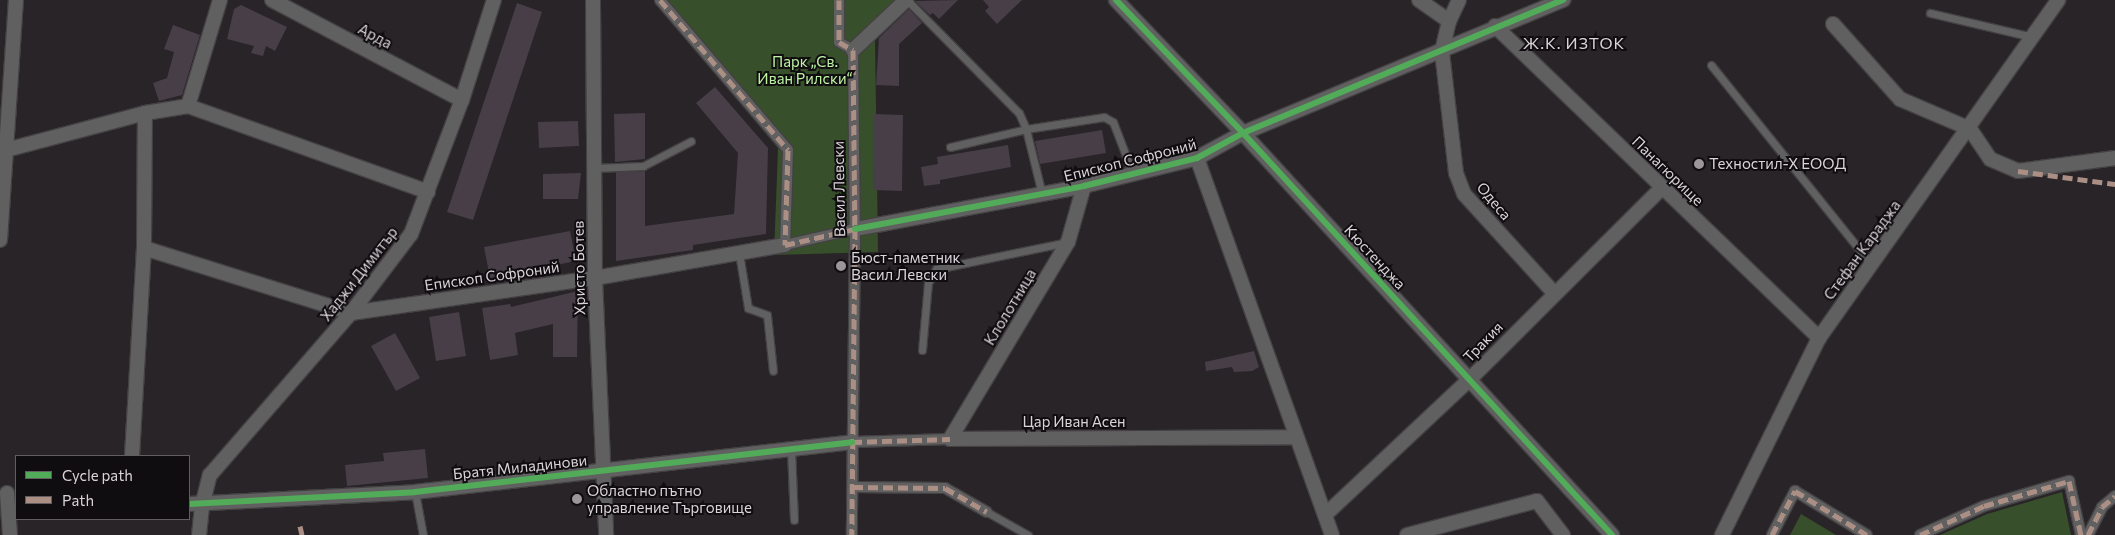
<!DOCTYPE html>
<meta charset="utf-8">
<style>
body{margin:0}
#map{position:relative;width:2115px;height:535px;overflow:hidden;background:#282428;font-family:Commissioner,sans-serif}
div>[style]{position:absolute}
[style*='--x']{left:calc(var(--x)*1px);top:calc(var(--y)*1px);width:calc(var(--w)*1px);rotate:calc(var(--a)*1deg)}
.green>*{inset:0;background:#384f2b}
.building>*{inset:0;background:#473e47}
.roads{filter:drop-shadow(1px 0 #444143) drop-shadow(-1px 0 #444143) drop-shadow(0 1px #444143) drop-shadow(0 -1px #444143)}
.service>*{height:7px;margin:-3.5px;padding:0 3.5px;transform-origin:3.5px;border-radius:3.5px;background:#616061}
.pedestrian>*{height:10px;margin:-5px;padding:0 5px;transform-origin:5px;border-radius:5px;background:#616061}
.minor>*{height:14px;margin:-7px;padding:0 7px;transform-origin:7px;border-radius:7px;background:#616061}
.quiet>*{height:5px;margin-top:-2.5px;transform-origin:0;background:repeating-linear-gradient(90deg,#ac8f84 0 10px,transparent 0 15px)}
.cycleway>*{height:6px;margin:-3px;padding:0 3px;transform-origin:3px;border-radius:3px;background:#51ab58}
.dots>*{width:14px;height:14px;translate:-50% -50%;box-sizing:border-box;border:2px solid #100d10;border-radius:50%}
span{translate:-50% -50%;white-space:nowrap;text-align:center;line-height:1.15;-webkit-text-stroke:4px #100d10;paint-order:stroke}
.street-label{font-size:15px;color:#dad4d9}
.park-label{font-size:15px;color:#bdf3a2}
.poi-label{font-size:15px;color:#dad4d9}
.left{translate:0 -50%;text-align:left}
.neighbourhood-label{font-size:16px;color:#dad4d9;letter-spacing:1px}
.legend{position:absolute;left:15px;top:455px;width:175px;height:65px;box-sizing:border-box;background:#100d10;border:1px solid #615d60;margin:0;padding:6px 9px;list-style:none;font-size:15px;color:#dad4d9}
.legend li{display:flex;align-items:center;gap:10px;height:25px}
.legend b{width:25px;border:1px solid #615d60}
</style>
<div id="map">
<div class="green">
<i style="clip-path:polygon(655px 0,915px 0,875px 37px,878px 252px,774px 255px,778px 148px)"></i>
<i style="clip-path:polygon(2062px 492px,2071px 535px,1940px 535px,1987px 514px)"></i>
<i style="clip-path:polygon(1801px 514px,1836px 535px,1790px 535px)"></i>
</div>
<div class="building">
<i style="clip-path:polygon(958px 0,939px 19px,933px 13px,930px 15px,915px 1px)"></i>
<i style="clip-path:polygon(983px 0,1022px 0,997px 24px,985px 11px,989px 7px)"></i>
<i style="clip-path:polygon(517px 3px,542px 12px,473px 220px,447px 212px)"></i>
<i style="clip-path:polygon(241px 5px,287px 27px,275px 51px,266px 46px,263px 56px,251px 53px,254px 46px,227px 39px,234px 9px)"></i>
<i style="clip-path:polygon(909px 9px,922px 23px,899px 44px,899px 86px,876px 85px,879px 38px)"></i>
<i style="clip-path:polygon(173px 25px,200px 35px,182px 95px,159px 101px,153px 83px,167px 78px,174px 52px,164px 49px)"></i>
<i style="clip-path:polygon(715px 87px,768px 148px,766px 234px,693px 245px,693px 250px,616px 261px,616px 172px,645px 171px,645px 226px,734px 214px,738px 153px,696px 103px)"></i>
<i style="clip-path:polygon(645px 113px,645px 159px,615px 162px,614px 114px)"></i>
<i style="clip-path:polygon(874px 114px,903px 115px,902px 191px,873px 190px)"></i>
<i style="clip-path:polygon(578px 121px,579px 146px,539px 148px,538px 122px)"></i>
<i style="clip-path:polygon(1102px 130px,1106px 153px,1040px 164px,1035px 141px)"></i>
<i style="clip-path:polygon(1008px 145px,1011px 167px,940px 180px,940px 184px,924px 186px,921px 167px,938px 164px,937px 157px)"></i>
<i style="clip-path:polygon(581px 173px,578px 199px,543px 199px,543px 174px)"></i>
<i style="clip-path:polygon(570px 231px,576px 261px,490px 278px,484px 247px)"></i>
<i style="clip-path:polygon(578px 291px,577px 357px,553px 357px,553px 324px,515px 333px,518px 355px,490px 360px,482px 308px,510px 304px,511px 307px)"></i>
<i style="clip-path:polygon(459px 312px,466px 356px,436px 361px,429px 317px)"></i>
<i style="clip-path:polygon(395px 333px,420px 378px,396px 391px,371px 346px)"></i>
<i style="clip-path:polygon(1254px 351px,1259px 367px,1252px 371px,1234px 372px,1232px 367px,1206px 371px,1205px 362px)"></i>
<i style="clip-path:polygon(425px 449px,428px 478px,347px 486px,345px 465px,384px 461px,383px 453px)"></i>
</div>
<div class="roads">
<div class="service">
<i style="--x:907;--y:0;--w:159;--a:45.3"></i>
<i style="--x:1019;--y:113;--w:17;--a:66"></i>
<i style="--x:1026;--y:129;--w:67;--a:76.2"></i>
<i style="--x:1930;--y:13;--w:105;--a:13.2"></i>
<i style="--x:1711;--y:65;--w:255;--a:51.2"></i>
<i style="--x:950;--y:147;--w:78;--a:-13.3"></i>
<i style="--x:1026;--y:129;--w:79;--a:-8.7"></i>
<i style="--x:1104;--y:117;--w:10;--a:29"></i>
<i style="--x:1113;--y:122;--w:56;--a:69"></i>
<i style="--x:594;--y:168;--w:49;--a:-2.3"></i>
<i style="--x:643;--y:166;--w:54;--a:-27.5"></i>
<i style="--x:739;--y:253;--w:56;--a:80.7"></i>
<i style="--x:748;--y:308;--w:20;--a:20"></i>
<i style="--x:767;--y:315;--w:56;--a:83.9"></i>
<i style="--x:922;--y:350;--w:67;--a:-84.9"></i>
<i style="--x:928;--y:283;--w:16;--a:-60"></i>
<i style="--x:936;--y:269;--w:134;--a:-11.6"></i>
<i style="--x:791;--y:449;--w:71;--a:87.6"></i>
<i style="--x:415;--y:492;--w:44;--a:79.5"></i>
<i style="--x:987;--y:512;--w:47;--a:29.3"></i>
</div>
<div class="pedestrian">
<i style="--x:660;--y:0;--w:197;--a:49.5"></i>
<i style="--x:788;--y:150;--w:95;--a:91.8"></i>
<i style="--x:785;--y:245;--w:72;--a:-12.9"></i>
<i style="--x:839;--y:0;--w:42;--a:90"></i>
<i style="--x:839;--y:42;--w:16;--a:30"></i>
<i style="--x:853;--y:50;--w:179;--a:89.4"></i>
<i style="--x:855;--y:229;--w:306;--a:90.6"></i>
<i style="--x:852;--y:442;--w:98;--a:-1.8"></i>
<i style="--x:853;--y:487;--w:92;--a:0.6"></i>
<i style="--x:945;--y:488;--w:48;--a:29.7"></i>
<i style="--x:1772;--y:535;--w:50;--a:-62.4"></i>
<i style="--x:1795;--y:491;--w:84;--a:31.4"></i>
<i style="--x:1920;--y:535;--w:70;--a:-24.4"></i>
<i style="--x:1984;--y:506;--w:89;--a:-16.4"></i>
<i style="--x:2069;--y:481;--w:55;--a:77.5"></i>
<i style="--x:2088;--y:535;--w:31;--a:-63"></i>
<i style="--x:2102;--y:507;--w:17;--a:-40"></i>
</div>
<div class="minor">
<i style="--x:272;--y:0;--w:215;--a:27.8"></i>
<i style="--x:593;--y:0;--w:278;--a:89.6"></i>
<i style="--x:595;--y:278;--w:257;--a:87.5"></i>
<i style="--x:1116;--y:0;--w:184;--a:46.3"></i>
<i style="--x:1243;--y:133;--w:546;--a:47.45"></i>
<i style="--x:1419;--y:0;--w:37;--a:35"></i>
<i style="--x:1459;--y:0;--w:23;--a:115"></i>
<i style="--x:1449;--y:21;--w:32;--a:103"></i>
<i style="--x:1442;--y:52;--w:122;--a:83.4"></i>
<i style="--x:1456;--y:173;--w:22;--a:69"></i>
<i style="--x:1464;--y:194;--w:134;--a:47.7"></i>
<i style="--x:1833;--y:24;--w:101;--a:48.2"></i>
<i style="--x:1900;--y:99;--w:76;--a:23.2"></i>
<i style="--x:1970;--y:129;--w:36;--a:56"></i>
<i style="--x:1990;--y:159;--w:30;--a:23"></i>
<i style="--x:2018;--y:171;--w:98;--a:-7.6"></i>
<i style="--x:1495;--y:26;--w:450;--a:43.9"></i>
<i style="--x:853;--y:50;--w:73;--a:-43.3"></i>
<i style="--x:188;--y:106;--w:111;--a:-73.2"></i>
<i style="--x:0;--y:147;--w:7;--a:27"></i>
<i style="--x:6;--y:150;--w:144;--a:-14.9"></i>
<i style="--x:145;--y:113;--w:44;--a:-9.2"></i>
<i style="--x:188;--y:106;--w:255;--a:19.7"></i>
<i style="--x:1197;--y:158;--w:400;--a:70.3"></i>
<i style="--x:855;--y:229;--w:233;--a:-10.6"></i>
<i style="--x:1084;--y:186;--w:116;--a:-13.9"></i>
<i style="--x:1197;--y:158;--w:52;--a:-28.5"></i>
<i style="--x:1243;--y:133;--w:347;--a:-22.6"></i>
<i style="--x:0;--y:240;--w:241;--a:-86.2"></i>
<i style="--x:144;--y:248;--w:217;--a:17.4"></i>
<i style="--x:351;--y:313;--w:246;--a:-8.2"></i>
<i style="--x:595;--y:278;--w:193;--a:-9.9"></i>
<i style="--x:950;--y:439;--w:346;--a:-0.3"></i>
<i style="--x:950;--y:439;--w:230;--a:-59.1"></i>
<i style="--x:1068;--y:242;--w:58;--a:-74.1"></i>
<i style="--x:132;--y:456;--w:208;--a:-86.7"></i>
<i style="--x:144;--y:248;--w:135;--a:-89.6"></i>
<i style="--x:7;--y:493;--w:42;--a:85.9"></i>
<i style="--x:189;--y:504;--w:226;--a:-3"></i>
<i style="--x:415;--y:492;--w:440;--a:-6.5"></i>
<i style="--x:1325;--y:515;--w:199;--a:-43.2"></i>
<i style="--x:1470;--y:379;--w:271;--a:-44.9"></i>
<i style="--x:199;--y:535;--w:29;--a:-84"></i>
<i style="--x:202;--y:506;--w:32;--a:-76"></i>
<i style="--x:210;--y:475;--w:215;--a:-49"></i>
<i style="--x:351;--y:313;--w:99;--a:-52.8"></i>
<i style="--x:411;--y:234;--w:143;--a:-69.2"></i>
<i style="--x:462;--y:100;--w:105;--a:-72.3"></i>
<i style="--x:1407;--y:535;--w:134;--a:-14.7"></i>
<i style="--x:1537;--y:501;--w:43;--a:52.6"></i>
<i style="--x:1722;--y:535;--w:220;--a:-63.8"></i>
<i style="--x:1819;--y:338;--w:414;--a:-54.7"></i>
</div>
</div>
<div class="quiet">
<i style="--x:660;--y:0;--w:197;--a:49.5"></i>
<i style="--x:788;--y:150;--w:95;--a:91.8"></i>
<i style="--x:785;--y:245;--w:72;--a:-12.9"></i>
<i style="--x:839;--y:0;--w:42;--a:90"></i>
<i style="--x:839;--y:42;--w:16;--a:30"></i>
<i style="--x:853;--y:50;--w:179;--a:89.4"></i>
<i style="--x:855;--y:229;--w:306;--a:90.6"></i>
<i style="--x:2018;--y:171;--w:98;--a:7.6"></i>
<i style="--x:852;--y:442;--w:98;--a:-1.8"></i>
<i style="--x:853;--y:487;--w:92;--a:0.6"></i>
<i style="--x:945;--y:488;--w:48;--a:29.7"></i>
<i style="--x:300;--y:526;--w:9;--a:77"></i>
<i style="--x:1772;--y:535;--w:50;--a:-62.4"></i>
<i style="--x:1795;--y:491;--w:84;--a:31.4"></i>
<i style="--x:1920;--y:535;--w:70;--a:-24.4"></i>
<i style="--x:1984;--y:506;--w:89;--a:-16.4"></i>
<i style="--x:2069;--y:481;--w:55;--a:77.5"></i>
<i style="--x:2088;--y:535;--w:31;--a:-63"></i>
<i style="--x:2102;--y:507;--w:17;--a:-40"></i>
</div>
<div class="cycleway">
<i style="--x:1116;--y:0;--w:184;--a:46.3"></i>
<i style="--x:1243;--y:133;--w:546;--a:47.45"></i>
<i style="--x:855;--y:229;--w:233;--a:-10.6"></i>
<i style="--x:1084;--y:186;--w:116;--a:-13.9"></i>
<i style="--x:1197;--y:158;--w:52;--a:-28.5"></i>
<i style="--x:1243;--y:133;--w:347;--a:-22.6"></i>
<i style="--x:189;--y:504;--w:226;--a:-3"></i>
<i style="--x:415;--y:492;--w:440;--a:-6.5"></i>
</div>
<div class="dots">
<i style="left:1699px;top:164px;background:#9c969b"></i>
<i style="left:841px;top:266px;background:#9c969b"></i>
<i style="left:577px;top:499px;background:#9c969b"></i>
</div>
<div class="street-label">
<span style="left:375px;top:36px;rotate:28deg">Арда</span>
<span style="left:1130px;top:160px;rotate:-14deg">Епископ Софроний</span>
<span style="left:1668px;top:171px;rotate:44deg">Панагюрище</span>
<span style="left:839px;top:189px;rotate:-91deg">Васил Левски</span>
<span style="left:1494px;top:201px;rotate:50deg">Одеса</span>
<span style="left:1862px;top:250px;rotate:-54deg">Стефан Караджа</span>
<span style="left:1375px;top:257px;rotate:47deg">Кюстенджа</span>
<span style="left:579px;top:268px;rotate:-91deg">Христо Ботев</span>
<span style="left:359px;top:274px;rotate:-52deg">Хаджи Димитър</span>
<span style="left:492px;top:276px;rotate:-8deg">Епископ Софроний</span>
<span style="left:1010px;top:307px;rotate:-59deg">Клолотница</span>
<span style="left:1483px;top:342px;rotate:-46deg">Тракия</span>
<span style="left:1074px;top:422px">Цар Иван Асен</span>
<span style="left:520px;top:467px;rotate:-6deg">Братя Миладинови</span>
</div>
<div class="park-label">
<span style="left:805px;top:70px">Парк „Св.<br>Иван Рилски“</span>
</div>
<div class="poi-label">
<span class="left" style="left:1709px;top:164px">Техностил-Х ЕООД</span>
<span class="left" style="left:851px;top:266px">Бюст-паметник<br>Васил Левски</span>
<span class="left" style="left:587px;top:499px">Областно пътно<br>управление Търговище</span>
</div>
<div class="neighbourhood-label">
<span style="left:1574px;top:43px">Ж.К. ИЗТОК</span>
</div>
<ul class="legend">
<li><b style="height:6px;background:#51ab58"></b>Cycle path</li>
<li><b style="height:6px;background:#ac8f84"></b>Path</li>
</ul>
</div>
